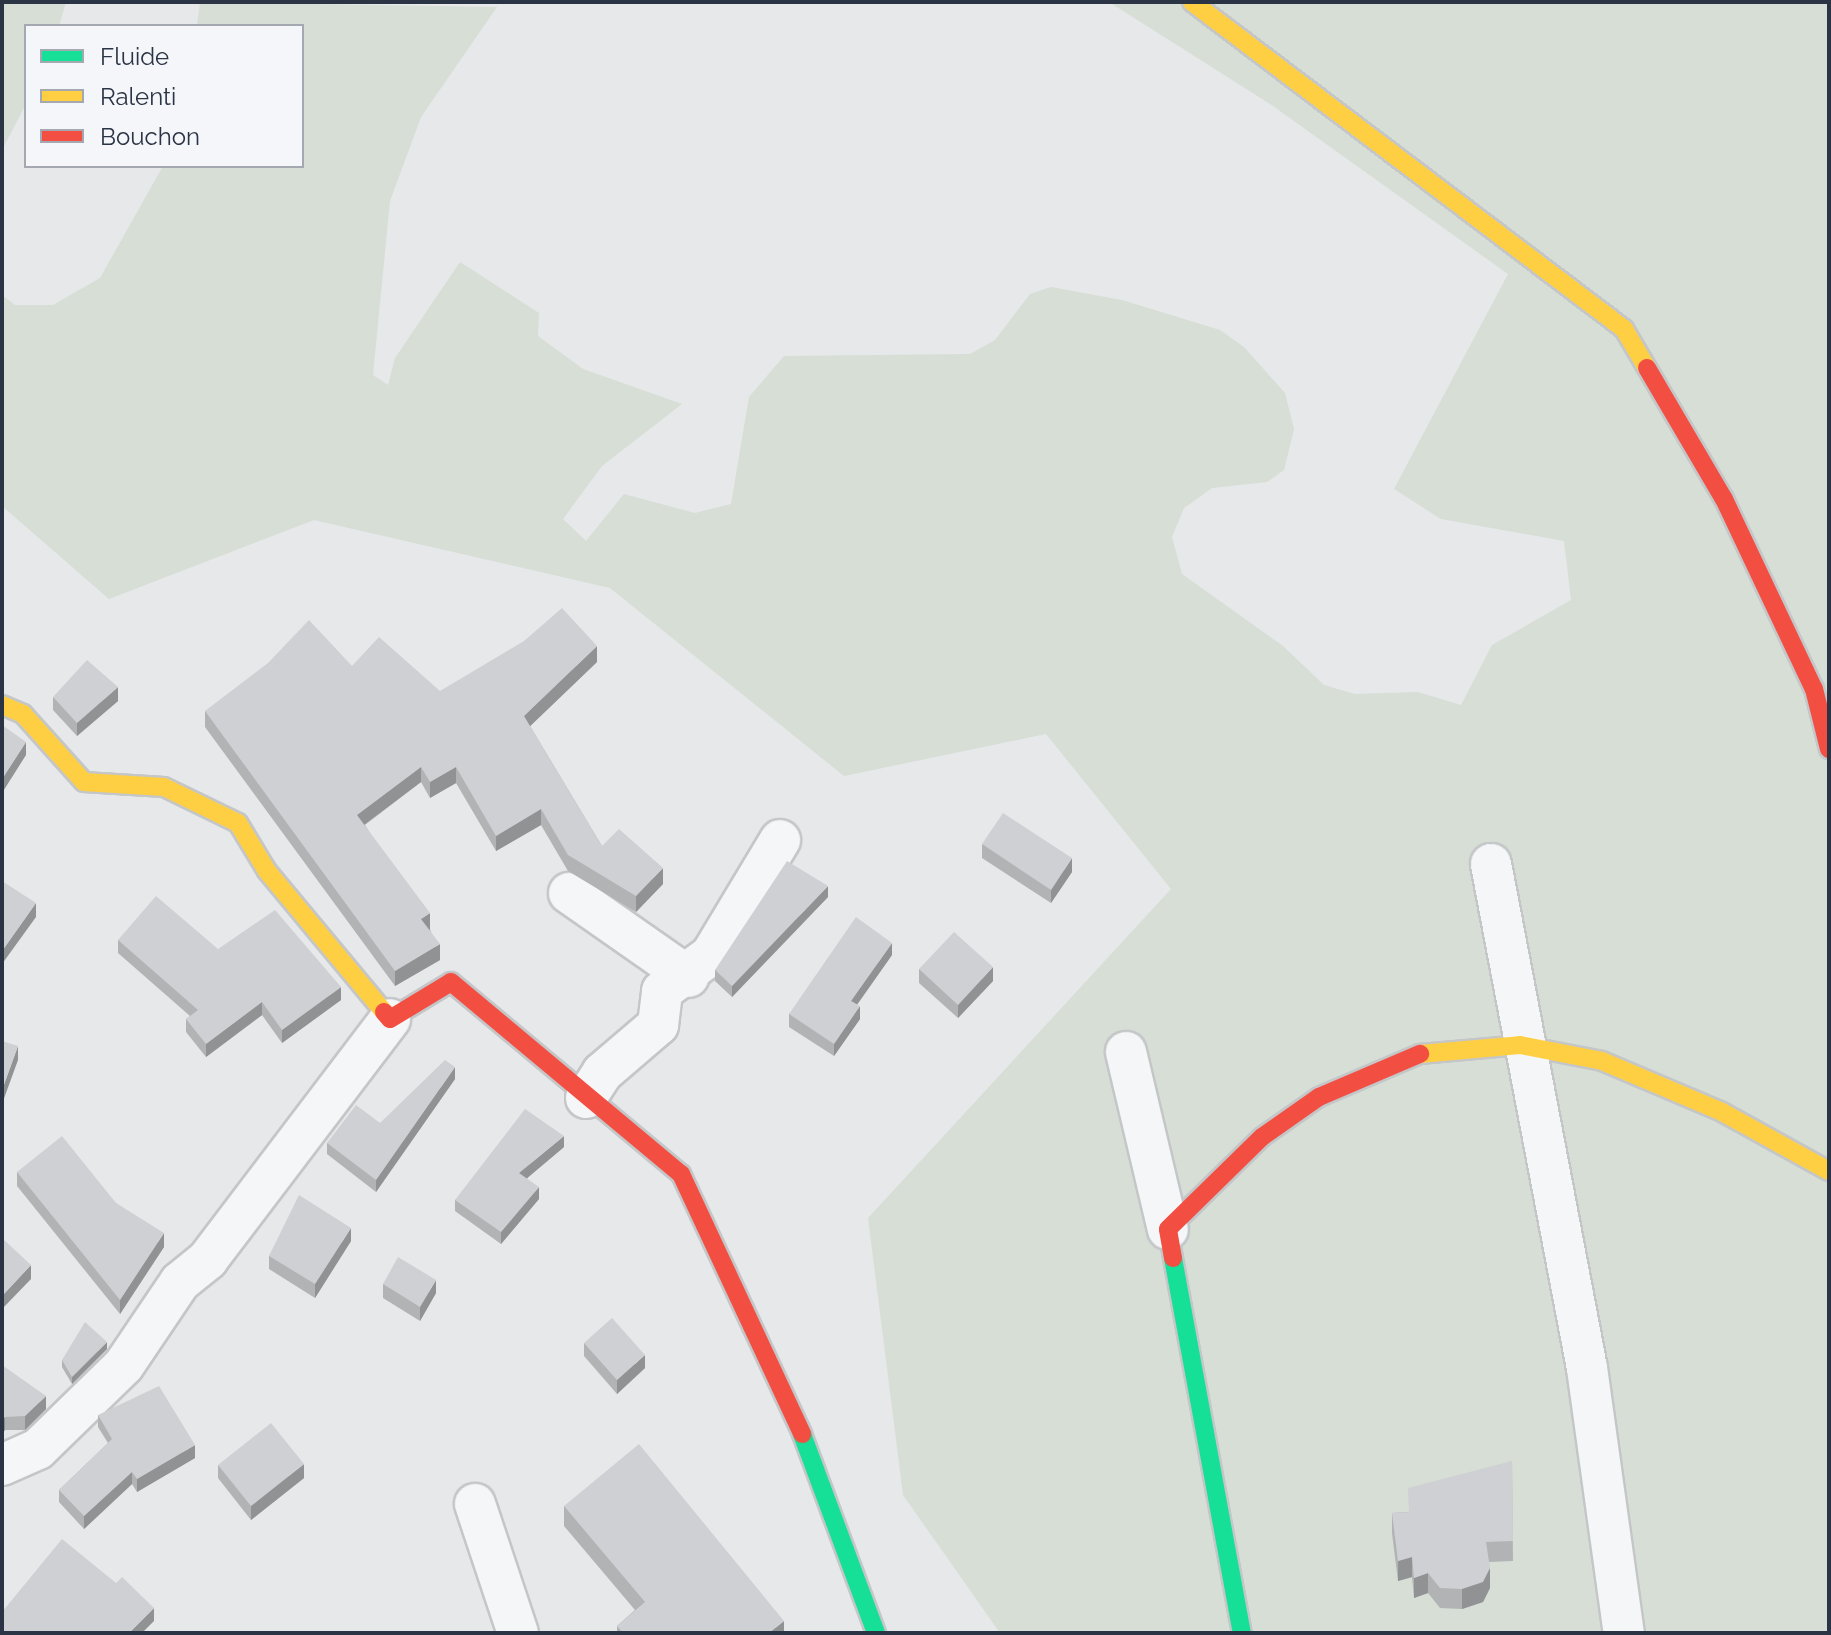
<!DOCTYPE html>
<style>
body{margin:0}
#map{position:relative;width:1831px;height:1635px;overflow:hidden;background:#e6e8ea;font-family:Raleway,sans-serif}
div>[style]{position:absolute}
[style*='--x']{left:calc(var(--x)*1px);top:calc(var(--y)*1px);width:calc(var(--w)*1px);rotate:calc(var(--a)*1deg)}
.green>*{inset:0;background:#d6ded6}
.roads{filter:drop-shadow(2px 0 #c4c6c8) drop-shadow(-2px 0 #c4c6c8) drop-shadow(0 2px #c4c6c8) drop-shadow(0 -2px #c4c6c8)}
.street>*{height:40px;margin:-20px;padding:0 20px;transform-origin:20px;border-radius:20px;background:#f5f6f7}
.fast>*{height:18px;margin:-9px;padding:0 9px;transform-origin:9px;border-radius:9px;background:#16e098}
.slow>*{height:18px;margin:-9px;padding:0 9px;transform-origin:9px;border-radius:9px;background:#ffcf43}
.jam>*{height:18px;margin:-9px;padding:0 9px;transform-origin:9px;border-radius:9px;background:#f24e42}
.wall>*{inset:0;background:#b1b3b5}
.shaded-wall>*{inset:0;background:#909294}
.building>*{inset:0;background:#ced0d3}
span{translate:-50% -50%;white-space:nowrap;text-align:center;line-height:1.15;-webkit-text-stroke:7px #f4f6f9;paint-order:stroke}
.frame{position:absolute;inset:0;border:4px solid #2b3445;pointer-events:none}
.legend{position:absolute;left:24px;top:24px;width:280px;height:144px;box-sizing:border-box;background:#f4f6f9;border:2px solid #a4a8b1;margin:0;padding:10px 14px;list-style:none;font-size:24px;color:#2b3445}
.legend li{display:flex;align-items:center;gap:16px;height:40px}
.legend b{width:40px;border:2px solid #a4a8b1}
</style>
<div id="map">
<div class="green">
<i style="clip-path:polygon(2px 2px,66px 2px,59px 26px,26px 26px,26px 104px,2px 150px)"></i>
<i style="clip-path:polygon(200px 2px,497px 7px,421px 117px,390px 201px,373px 375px,388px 385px,395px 358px,460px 262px,539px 313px,538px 336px,583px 369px,682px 404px,602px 466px,563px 519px,586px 541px,624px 494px,695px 513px,731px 504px,749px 397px,784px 356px,970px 354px,995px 340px,1030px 294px,1051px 287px,1122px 300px,1220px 330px,1244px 347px,1285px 393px,1294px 429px,1284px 470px,1267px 482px,1212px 488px,1184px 508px,1172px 537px,1182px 574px,1283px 646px,1324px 685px,1355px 694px,1418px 692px,1461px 705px,1492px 645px,1571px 600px,1564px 541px,1441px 519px,1394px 489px,1508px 274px,1273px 106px,1109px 2px,1829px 2px,1829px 1633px,1000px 1633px,903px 1495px,868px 1218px,1171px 889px,1046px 734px,844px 776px,610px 588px,314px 520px,109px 599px,2px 506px,2px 295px,15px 305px,53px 305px,100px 278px,163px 166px,302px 166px,302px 26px,197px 26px)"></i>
</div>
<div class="roads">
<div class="street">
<i style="--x:1491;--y:864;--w:513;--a:79.22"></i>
<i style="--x:1587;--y:1368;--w:268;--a:82.1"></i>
<i style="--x:569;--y:893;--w:146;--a:35"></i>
<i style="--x:1126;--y:1052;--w:182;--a:76.7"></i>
<i style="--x:586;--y:1098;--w:30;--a:-57"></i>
<i style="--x:602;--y:1073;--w:74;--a:-40.6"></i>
<i style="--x:658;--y:1025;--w:34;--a:-83"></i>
<i style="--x:662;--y:991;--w:61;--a:-36.3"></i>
<i style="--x:711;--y:955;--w:134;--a:-59"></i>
<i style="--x:2;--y:1465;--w:39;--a:-24"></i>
<i style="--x:38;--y:1449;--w:120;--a:-44.3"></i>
<i style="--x:124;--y:1365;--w:100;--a:-56"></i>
<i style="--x:180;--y:1282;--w:36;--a:-39"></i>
<i style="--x:208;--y:1259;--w:301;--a:-52.8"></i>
<i style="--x:475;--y:1504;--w:136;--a:71.6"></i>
</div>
<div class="fast">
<i style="--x:1173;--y:1258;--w:381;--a:79.6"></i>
<i style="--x:802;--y:1434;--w:212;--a:69.6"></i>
</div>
<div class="slow">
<i style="--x:1192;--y:2;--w:542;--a:37.12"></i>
<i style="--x:1624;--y:329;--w:45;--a:59.5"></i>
<i style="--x:2;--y:705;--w:23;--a:23"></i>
<i style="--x:23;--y:714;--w:91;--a:48.1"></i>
<i style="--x:84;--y:782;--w:80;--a:3.6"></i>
<i style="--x:164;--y:787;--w:82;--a:25.9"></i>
<i style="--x:238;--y:823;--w:56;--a:58.9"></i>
<i style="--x:267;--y:871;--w:183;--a:50.3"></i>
<i style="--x:1420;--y:1054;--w:100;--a:-5.1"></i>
<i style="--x:1520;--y:1045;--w:84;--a:11"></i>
<i style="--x:1602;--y:1061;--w:130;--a:23"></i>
<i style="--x:1722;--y:1112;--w:122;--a:28.9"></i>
</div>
<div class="jam">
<i style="--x:1647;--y:368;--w:152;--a:59.6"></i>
<i style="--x:1724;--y:499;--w:210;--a:64.7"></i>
<i style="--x:1814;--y:689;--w:62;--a:76"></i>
<i style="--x:384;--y:1012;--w:9;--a:49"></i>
<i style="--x:390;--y:1019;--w:71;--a:-31.2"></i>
<i style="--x:451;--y:982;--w:300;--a:39.9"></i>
<i style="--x:681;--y:1174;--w:287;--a:65"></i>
<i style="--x:1173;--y:1258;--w:29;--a:-100"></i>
<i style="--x:1168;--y:1229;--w:132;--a:-44.4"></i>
<i style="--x:1262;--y:1137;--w:70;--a:-35.1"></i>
<i style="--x:1319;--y:1097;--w:110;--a:-23.1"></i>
</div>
</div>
<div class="wall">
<i style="clip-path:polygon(597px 662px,530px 726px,602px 846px,663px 884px,636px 912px,568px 871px,541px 825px,496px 851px,456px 783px,430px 798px,421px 782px,365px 825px,430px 929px,440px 960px,395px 986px,205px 727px,205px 711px,352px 666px,440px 691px)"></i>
<i style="clip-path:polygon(53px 697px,118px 701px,77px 736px,53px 710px)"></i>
<i style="clip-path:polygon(982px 844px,1072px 872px,1051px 903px,982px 858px)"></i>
<i style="clip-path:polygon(828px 897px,732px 997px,715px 981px,715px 970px)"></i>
<i style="clip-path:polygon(118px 940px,218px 949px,341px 1000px,282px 1043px,262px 1015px,206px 1057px,186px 1032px,186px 1019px,190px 1016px,118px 953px)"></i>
<i style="clip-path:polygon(892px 955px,857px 1005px,860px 1019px,834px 1056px,789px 1027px,789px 1014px)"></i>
<i style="clip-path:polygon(919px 969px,993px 981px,958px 1018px,919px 983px)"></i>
<i style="clip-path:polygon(455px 1079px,376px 1192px,327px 1154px,327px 1143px,380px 1123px)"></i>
<i style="clip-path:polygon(564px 1147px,527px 1178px,539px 1199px,501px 1244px,455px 1211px,455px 1200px)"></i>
<i style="clip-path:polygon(17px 1172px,116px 1203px,164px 1247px,120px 1314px,17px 1186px)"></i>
<i style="clip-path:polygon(351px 1241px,315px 1298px,269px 1269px,269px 1256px)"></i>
<i style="clip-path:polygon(383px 1284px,436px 1293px,420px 1321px,383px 1298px)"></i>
<i style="clip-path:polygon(584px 1343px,645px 1368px,617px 1394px,584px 1356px)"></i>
<i style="clip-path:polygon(107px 1349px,72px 1384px,62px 1367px,62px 1360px)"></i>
<i style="clip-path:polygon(2px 1365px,46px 1409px,25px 1430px,5px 1430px,2px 1434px)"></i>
<i style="clip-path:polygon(98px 1415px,195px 1458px,137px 1492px,132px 1484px,84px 1529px,59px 1502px,59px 1490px,108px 1443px,98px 1427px)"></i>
<i style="clip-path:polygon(1512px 1461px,1513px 1561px,1489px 1562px,1490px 1588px,1483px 1602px,1462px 1609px,1440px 1608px,1428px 1593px,1414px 1598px,1412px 1577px,1398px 1581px,1392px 1533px,1392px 1513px,1408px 1512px)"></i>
<i style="clip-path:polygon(218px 1465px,304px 1478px,251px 1520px,218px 1478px)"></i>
<i style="clip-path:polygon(564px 1506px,784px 1633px,617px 1633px,617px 1626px,635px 1610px,564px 1526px)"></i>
</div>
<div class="shaded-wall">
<i style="clip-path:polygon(597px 646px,597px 662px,524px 732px,524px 716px)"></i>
<i style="clip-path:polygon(118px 687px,118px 701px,77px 736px,77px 723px)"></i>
<i style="clip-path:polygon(26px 742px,26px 755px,2px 793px,2px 779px)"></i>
<i style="clip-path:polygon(421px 767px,421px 782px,357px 830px,357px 815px)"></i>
<i style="clip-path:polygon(456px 767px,456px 783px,430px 798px,430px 782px)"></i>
<i style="clip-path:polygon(541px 809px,541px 825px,496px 851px,496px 836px)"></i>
<i style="clip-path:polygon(1072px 858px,1072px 872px,1051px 903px,1051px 890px)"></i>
<i style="clip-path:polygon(663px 868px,663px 884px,636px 912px,636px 896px)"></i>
<i style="clip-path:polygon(828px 886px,828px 897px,732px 997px,732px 986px)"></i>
<i style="clip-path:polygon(36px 903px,36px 917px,2px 964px,2px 951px)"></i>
<i style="clip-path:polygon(430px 913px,430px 929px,421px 935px,421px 919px)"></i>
<i style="clip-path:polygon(892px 943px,892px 955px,851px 1013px,851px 1001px)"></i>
<i style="clip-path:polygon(440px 944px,440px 960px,395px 986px,395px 971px)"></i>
<i style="clip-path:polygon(993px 967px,993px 981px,958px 1018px,958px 1005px)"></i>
<i style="clip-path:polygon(341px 987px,341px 1000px,282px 1043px,282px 1030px)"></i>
<i style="clip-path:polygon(262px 1002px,262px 1015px,206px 1057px,206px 1044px)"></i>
<i style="clip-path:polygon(860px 1006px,860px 1019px,834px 1056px,834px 1044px)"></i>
<i style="clip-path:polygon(18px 1046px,18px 1060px,2px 1104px,2px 1090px)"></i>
<i style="clip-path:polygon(455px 1067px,455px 1079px,376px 1192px,376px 1180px)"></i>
<i style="clip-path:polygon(564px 1136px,564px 1147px,519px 1185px,519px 1173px)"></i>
<i style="clip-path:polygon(539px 1187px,539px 1199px,501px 1244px,501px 1232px)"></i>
<i style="clip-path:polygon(351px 1228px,351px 1241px,315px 1298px,315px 1284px)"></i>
<i style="clip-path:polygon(164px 1233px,164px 1247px,120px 1314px,120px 1300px)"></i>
<i style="clip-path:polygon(31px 1265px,31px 1279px,2px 1309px,2px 1296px)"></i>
<i style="clip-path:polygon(436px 1280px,436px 1293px,420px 1321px,420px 1307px)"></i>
<i style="clip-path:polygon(107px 1342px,107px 1349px,72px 1384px,72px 1377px)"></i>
<i style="clip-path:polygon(645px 1355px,645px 1368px,617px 1394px,617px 1380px)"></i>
<i style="clip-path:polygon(46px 1396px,46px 1409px,25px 1430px,25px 1416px)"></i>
<i style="clip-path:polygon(5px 1417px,5px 1430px,2px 1434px,2px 1420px)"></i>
<i style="clip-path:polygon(195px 1445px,195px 1458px,137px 1492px,137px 1479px)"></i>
<i style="clip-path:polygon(304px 1464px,304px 1478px,251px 1520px,251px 1506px)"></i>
<i style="clip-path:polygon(132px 1472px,132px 1484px,84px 1529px,84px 1516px)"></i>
<i style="clip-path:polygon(1412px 1557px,1412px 1577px,1398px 1581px,1398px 1561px)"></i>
<i style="clip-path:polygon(1490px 1568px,1490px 1588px,1483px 1602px,1462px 1609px,1462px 1589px)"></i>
<i style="clip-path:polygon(1428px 1573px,1428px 1593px,1414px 1598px,1414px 1578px)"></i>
<i style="clip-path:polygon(154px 1608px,154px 1621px,142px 1633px,129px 1633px)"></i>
<i style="clip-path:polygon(784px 1621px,784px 1633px,769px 1633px)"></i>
</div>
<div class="building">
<i style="clip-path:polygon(562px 608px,597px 646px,524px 716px,602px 846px,619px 829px,663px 868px,636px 896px,568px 855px,541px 809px,496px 836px,456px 767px,430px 782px,421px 767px,357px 815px,430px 913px,421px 919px,440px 944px,395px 971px,205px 711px,268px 663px,309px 620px,352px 666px,379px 637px,440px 691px,524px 641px)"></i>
<i style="clip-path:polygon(87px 660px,118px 687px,77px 723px,53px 697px)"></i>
<i style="clip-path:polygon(2px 725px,26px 742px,2px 779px)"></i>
<i style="clip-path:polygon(1003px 813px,1072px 858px,1051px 890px,982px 844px)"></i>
<i style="clip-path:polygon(787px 861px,828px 886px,732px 986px,715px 970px)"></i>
<i style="clip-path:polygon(2px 881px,36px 903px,2px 951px)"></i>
<i style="clip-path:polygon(156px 896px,218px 949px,275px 910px,341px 987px,282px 1030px,262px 1002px,206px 1044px,186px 1019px,198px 1010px,118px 940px)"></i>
<i style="clip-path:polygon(856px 917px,892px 943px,851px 1001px,860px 1006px,834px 1044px,789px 1014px)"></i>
<i style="clip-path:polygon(954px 932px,993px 967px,958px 1005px,919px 969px)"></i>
<i style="clip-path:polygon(2px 1041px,18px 1046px,2px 1090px)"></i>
<i style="clip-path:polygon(445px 1060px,455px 1067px,376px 1180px,327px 1143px,356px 1105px,380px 1123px)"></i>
<i style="clip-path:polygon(525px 1109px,564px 1136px,519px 1173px,539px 1187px,501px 1232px,455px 1200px)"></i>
<i style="clip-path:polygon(62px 1136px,116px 1203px,164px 1233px,120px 1300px,17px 1172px)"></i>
<i style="clip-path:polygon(299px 1195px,351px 1228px,315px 1284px,269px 1256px)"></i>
<i style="clip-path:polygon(2px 1238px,31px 1265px,2px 1296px)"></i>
<i style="clip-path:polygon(398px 1257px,436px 1280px,420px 1307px,383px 1284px)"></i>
<i style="clip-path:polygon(612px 1318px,645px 1355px,617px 1380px,584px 1343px)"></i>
<i style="clip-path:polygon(85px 1322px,107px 1342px,72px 1377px,62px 1360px)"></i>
<i style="clip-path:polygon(2px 1365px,46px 1396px,25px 1416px,5px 1417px,2px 1420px)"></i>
<i style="clip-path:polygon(159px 1386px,195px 1445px,137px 1479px,132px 1472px,84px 1516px,59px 1490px,112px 1439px,98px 1415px)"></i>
<i style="clip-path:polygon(271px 1423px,304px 1464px,251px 1506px,218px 1465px)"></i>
<i style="clip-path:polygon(639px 1444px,784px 1621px,769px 1633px,623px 1633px,617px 1626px,645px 1602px,564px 1506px)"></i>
<i style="clip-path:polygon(1512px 1461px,1513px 1541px,1486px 1542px,1490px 1568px,1483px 1582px,1462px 1589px,1440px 1588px,1428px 1573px,1414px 1578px,1412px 1557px,1398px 1561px,1392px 1513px,1409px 1512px,1408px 1488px)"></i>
<i style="clip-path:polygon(62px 1539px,116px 1583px,122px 1577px,154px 1608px,129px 1633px,2px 1633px,2px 1612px)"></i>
</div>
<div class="frame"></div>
<ul class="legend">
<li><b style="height:10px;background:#16e098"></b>Fluide</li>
<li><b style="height:10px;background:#ffcf43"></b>Ralenti</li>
<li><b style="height:10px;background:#f24e42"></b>Bouchon</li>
</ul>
</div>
